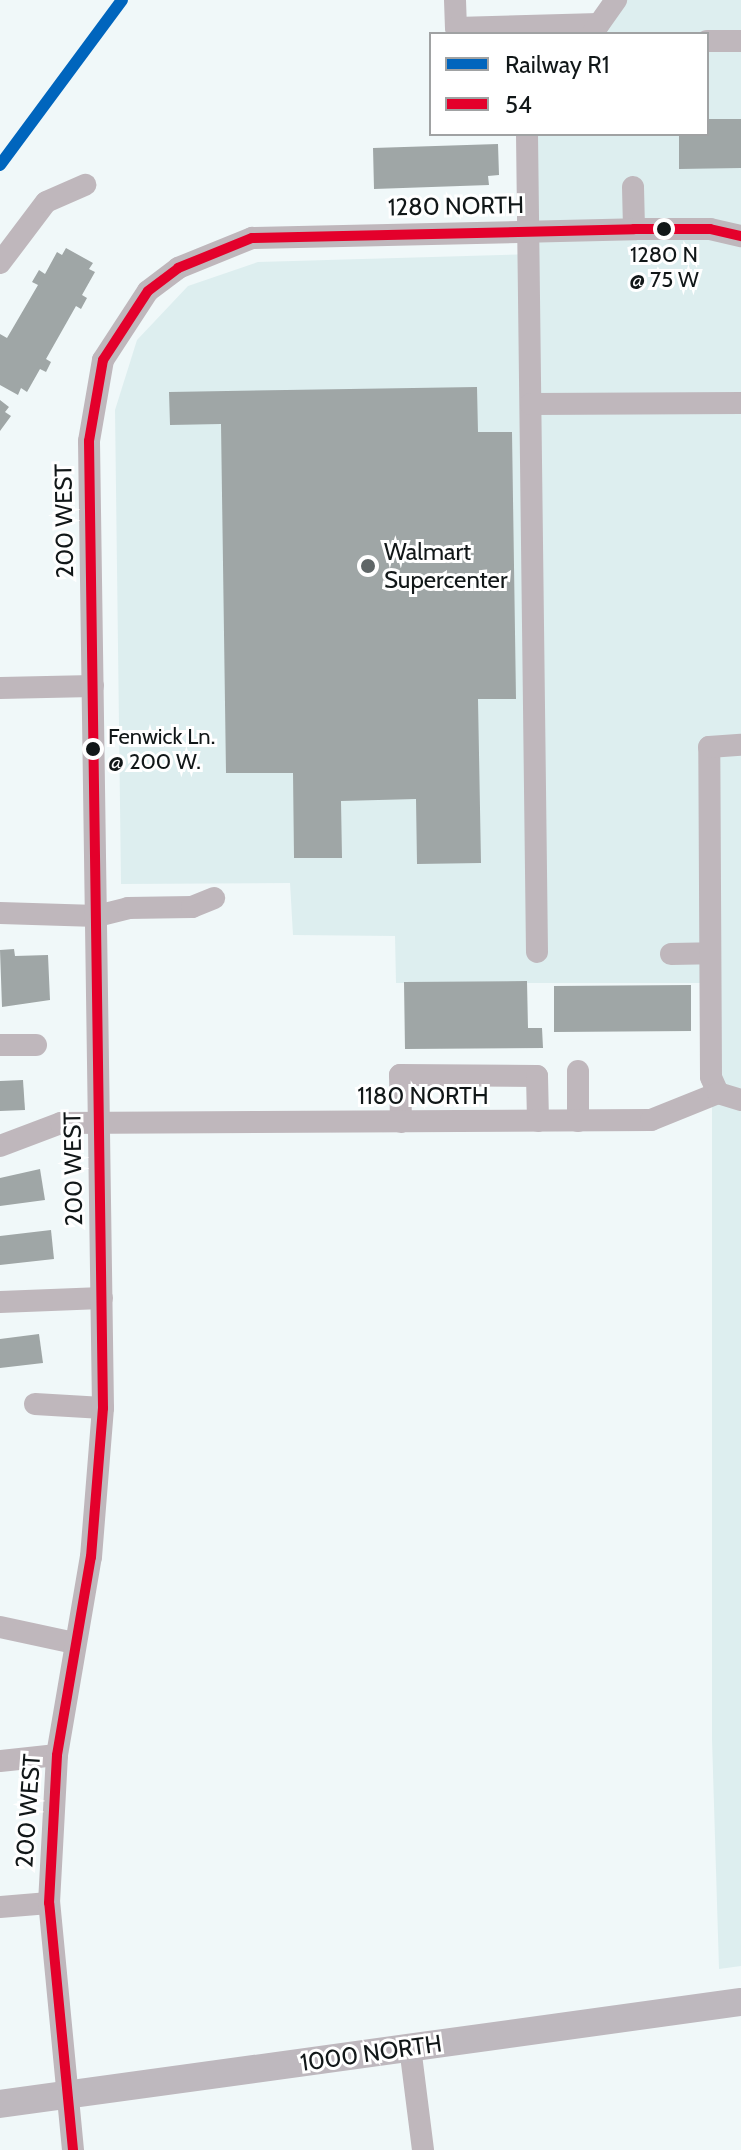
<!DOCTYPE html>
<style>
body{margin:0}
#map{position:relative;width:741px;height:2150px;overflow:hidden;background:#f0f8f9;font-family:Cabin,sans-serif}
div>[style]{position:absolute}
[style*='--x']{left:calc(var(--x)*1px);top:calc(var(--y)*1px);width:calc(var(--w)*1px);rotate:calc(var(--a)*1deg)}
.built>*{inset:0;background:#ddeeef}
.building>*{inset:0;background:#9fa6a6}
.minor>*{height:22px;margin:-11px;padding:0 11px;transform-origin:11px;border-radius:11px;background:#bfb7bc}
.major>*{height:28px;margin:-14px;padding:0 14px;transform-origin:14px;border-radius:14px;background:#beb8be}
.bus-1>*{height:10px;margin:-5px;padding:0 5px;transform-origin:5px;border-radius:5px;background:#e4002b}
.rail-1>*{height:12px;margin:-6px;padding:0 6px;transform-origin:6px;border-radius:6px;background:#0065bd}
.dots>*{width:22px;height:22px;translate:-50% -50%;box-sizing:border-box;border:4px solid #fff;border-radius:50%}
span{translate:-50% -50%;white-space:nowrap;text-align:center;line-height:1.15;-webkit-text-stroke:6px #fff;paint-order:stroke}
.bus-label{font-size:22px;color:#111718}
.left{translate:0 -50%;text-align:left}
.street-label{font-size:24px;color:#111718}
.poi-label{font-size:24px;color:#111718}
.legend{position:absolute;left:429px;top:32px;width:280px;height:104px;box-sizing:border-box;background:#fff;border:2px solid #a0a2a3;margin:0;padding:10px 14px;list-style:none;font-size:24px;color:#111718}
.legend li{display:flex;align-items:center;gap:16px;height:40px}
.legend b{width:40px;border:2px solid #a0a2a3}
</style>
<div id="map">
<div class="built">
<i style="clip-path:polygon(622px 0,741px 0,741px 1966px,719px 1969px,712px 1739px,712px 983px,396px 983px,395px 936px,293px 935px,290px 883px,121px 884px,115px 410px,137px 340px,188px 286px,258px 262px,538px 254px,533px 134px,707px 134px,707px 34px,597px 34px)"></i>
</div>
<div class="building">
<i style="clip-path:polygon(707px 119px,741px 119px,741px 168px,679px 169px,679px 134px,707px 134px)"></i>
<i style="clip-path:polygon(498px 144px,499px 175px,488px 176px,489px 185px,374px 189px,373px 148px)"></i>
<i style="clip-path:polygon(66px 248px,93px 263px,89px 269px,95px 272px,82px 295px,87px 298px,81px 309px,76px 306px,46px 359px,51px 362px,46px 372px,40px 369px,27px 392px,21px 388px,18px 395px,0 385px,0 334px,7px 338px,38px 285px,32px 282px,39px 270px,45px 274px,57px 252px,62px 255px)"></i>
<i style="clip-path:polygon(477px 387px,478px 432px,512px 432px,516px 699px,478px 699px,481px 863px,417px 864px,416px 799px,341px 801px,342px 858px,294px 858px,293px 773px,226px 773px,221px 424px,170px 425px,169px 392px)"></i>
<i style="clip-path:polygon(0 400px,9px 407px,5px 412px,11px 416px,0 431px)"></i>
<i style="clip-path:polygon(14px 949px,15px 956px,48px 955px,50px 1000px,2px 1007px,0 950px)"></i>
<i style="clip-path:polygon(527px 981px,528px 1028px,542px 1028px,543px 1048px,405px 1049px,404px 982px)"></i>
<i style="clip-path:polygon(691px 985px,691px 1031px,554px 1032px,554px 986px)"></i>
<i style="clip-path:polygon(23px 1080px,25px 1110px,0 1111px,0 1081px)"></i>
<i style="clip-path:polygon(40px 1169px,45px 1200px,0 1206px,0 1178px)"></i>
<i style="clip-path:polygon(51px 1230px,54px 1259px,0 1265px,0 1236px)"></i>
<i style="clip-path:polygon(39px 1334px,43px 1363px,0 1368px,0 1339px)"></i>
</div>
<div class="minor">
<i style="--x:455;--y:0;--w:28;--a:88"></i>
<i style="--x:456;--y:28;--w:143;--a:-1.6"></i>
<i style="--x:592;--y:34;--w:42;--a:-54.8"></i>
<i style="--x:707;--y:41;--w:34;--a:0"></i>
<i style="--x:527;--y:134;--w:818;--a:89.3"></i>
<i style="--x:633;--y:187;--w:42;--a:88.6"></i>
<i style="--x:0;--y:263;--w:76;--a:-53"></i>
<i style="--x:46;--y:202;--w:43;--a:-23.6"></i>
<i style="--x:531;--y:404;--w:210;--a:-0.3"></i>
<i style="--x:0;--y:688;--w:93;--a:-1.2"></i>
<i style="--x:0;--y:913;--w:97;--a:1.8"></i>
<i style="--x:97;--y:916;--w:32;--a:-14"></i>
<i style="--x:128;--y:908;--w:64;--a:-0.9"></i>
<i style="--x:192;--y:907;--w:24;--a:-22"></i>
<i style="--x:671;--y:954;--w:39;--a:-1"></i>
<i style="--x:0;--y:1045;--w:36;--a:0"></i>
<i style="--x:578;--y:1071;--w:50;--a:90"></i>
<i style="--x:718;--y:1093;--w:17;--a:-114"></i>
<i style="--x:711;--y:1077;--w:330;--a:-90.3"></i>
<i style="--x:709;--y:747;--w:32;--a:-4"></i>
<i style="--x:401;--y:1122;--w:47;--a:-91.2"></i>
<i style="--x:400;--y:1075;--w:137;--a:0.4"></i>
<i style="--x:537;--y:1076;--w:45;--a:88.7"></i>
<i style="--x:0;--y:1146;--w:65;--a:-20.7"></i>
<i style="--x:61;--y:1123;--w:590;--a:-0.29"></i>
<i style="--x:651;--y:1120;--w:72;--a:-21.9"></i>
<i style="--x:718;--y:1093;--w:24;--a:17"></i>
<i style="--x:0;--y:1302;--w:102;--a:-2.2"></i>
<i style="--x:35;--y:1404;--w:68;--a:3.4"></i>
<i style="--x:0;--y:1627;--w:76;--a:12.2"></i>
<i style="--x:0;--y:1761;--w:57;--a:-6"></i>
<i style="--x:0;--y:1907;--w:49;--a:-4.7"></i>
<i style="--x:410;--y:2047;--w:104;--a:82.8"></i>
<i style="--x:73;--y:2150;--w:248;--a:-95.5"></i>
<i style="--x:49;--y:1903;--w:148;--a:-86.9"></i>
<i style="--x:57;--y:1755;--w:201;--a:-80.3"></i>
<i style="--x:91;--y:1557;--w:149;--a:-85.4"></i>
<i style="--x:103;--y:1408;--w:967;--a:-90.83"></i>
<i style="--x:89;--y:441;--w:82;--a:-80.2"></i>
<i style="--x:103;--y:360;--w:82;--a:-56.9"></i>
<i style="--x:148;--y:291;--w:38;--a:-37"></i>
<i style="--x:178;--y:268;--w:80;--a:-22.1"></i>
<i style="--x:252;--y:238;--w:382;--a:-1.3"></i>
<i style="--x:634;--y:229;--w:76;--a:0"></i>
<i style="--x:710;--y:229;--w:32;--a:13"></i>
</div>
<div class="major">
<i style="--x:0;--y:2104;--w:748;--a:-7.84"></i>
</div>
<div class="bus-1">
<i style="--x:73;--y:2150;--w:248;--a:-95.5"></i>
<i style="--x:49;--y:1903;--w:148;--a:-86.9"></i>
<i style="--x:57;--y:1755;--w:201;--a:-80.3"></i>
<i style="--x:91;--y:1557;--w:149;--a:-85.4"></i>
<i style="--x:103;--y:1408;--w:967;--a:-90.83"></i>
<i style="--x:89;--y:441;--w:82;--a:-80.2"></i>
<i style="--x:103;--y:360;--w:82;--a:-56.9"></i>
<i style="--x:148;--y:291;--w:38;--a:-37"></i>
<i style="--x:178;--y:268;--w:80;--a:-22.1"></i>
<i style="--x:252;--y:238;--w:382;--a:-1.3"></i>
<i style="--x:634;--y:229;--w:76;--a:0"></i>
<i style="--x:710;--y:229;--w:32;--a:13"></i>
</div>
<div class="rail-1">
<i style="--x:0;--y:165;--w:205;--a:-53.5"></i>
</div>
<div class="dots">
<i style="left:664px;top:229px;background:#111718"></i>
<i style="left:368px;top:566px;background:#5f6667"></i>
<i style="left:93px;top:749px;background:#111718"></i>
</div>
<div class="bus-label">
<span style="left:664px;top:267px">1280 N<br>@ 75 W</span>
<span class="left" style="left:108px;top:749px">Fenwick Ln.<br>@ 200 W.</span>
</div>
<div class="street-label">
<span style="left:456px;top:206px;rotate:-1deg">1280 NORTH</span>
<span style="left:64px;top:521px;rotate:-91deg">200 WEST</span>
<span style="left:423px;top:1096px">1180 NORTH</span>
<span style="left:73px;top:1169px;rotate:-91deg">200 WEST</span>
<span style="left:28px;top:1811px;rotate:-86deg">200 WEST</span>
<span style="left:371px;top:2053px;rotate:-8deg">1000 NORTH</span>
</div>
<div class="poi-label">
<span class="left" style="left:384px;top:566px">Walmart<br>Supercenter</span>
</div>
<ul class="legend">
<li><b style="height:10px;background:#0065bd"></b>Railway R1</li>
<li><b style="height:10px;background:#e4002b"></b>54</li>
</ul>
</div>
